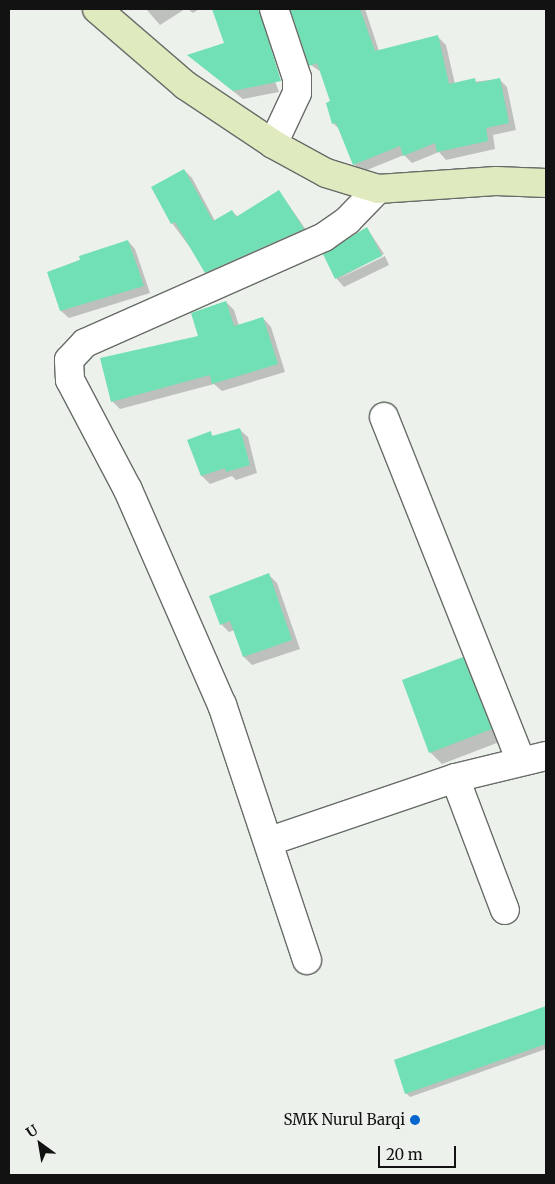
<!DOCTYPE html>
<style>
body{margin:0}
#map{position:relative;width:555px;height:1184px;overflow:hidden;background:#edf1ec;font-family:Merriweather,serif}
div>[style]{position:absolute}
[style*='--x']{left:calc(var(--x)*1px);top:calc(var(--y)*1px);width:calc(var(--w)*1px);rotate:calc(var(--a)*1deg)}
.shadow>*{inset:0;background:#0003}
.building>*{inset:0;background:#71e0b5}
.roads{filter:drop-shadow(1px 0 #686c68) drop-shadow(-1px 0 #686c68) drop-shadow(0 1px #686c68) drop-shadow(0 -1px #686c68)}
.minor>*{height:28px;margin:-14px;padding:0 14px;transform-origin:14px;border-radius:14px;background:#fff}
.major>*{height:28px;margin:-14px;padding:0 14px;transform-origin:14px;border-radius:14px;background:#dfeabf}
.dots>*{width:14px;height:14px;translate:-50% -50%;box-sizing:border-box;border:2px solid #edf1ec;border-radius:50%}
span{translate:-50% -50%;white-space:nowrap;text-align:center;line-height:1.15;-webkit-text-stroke:4.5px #edf1ec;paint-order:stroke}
.poi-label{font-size:15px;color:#111211}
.right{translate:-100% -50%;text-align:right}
.frame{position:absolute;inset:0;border:10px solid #111211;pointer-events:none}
.north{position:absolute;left:15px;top:1119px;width:50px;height:50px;-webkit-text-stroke:4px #edf1ec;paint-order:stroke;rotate:328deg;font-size:14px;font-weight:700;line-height:20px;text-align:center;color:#111211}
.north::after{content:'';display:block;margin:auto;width:18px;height:22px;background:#111211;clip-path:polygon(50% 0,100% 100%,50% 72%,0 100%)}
.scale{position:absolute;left:378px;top:1146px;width:78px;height:22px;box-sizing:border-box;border:2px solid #111211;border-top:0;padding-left:6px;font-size:15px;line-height:18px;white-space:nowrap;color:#111211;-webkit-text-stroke:4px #edf1ec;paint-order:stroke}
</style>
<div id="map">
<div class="shadow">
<i style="clip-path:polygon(146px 9px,185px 9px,160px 25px)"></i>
<i style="clip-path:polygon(188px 9px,199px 9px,193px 13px)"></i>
<i style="clip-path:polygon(213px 9px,248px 9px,279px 92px,243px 99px,189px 56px,226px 44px)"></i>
<i style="clip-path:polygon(301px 9px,365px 9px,379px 51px,438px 37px,446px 45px,455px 84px,499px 79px,507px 87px,516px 130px,493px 135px,495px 149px,446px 160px,439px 152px,412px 163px,404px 155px,362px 172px,354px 164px,341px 131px,333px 123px,332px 102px,321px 72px,311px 65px)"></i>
<i style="clip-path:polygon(184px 170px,192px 178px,215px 221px,232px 211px,238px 217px,279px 191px,311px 237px,214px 280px,172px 223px)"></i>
<i style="clip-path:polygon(367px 228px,384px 254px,338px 279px,385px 256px,389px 265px,344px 287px,336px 278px,325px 255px)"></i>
<i style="clip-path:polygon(128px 241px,135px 249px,150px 293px,69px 318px,61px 311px,49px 272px)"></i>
<i style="clip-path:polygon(226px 302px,234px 310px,239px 326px,263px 318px,271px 327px,285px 372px,222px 391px,214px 384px,120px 409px,112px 401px,199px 337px)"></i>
<i style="clip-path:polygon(239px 429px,248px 437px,257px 473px,236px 480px,232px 476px,210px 484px,202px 476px,189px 441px,210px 433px,214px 437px)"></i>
<i style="clip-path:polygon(269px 575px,277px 583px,300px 649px,252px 665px,244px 657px,235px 630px,229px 632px,221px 624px)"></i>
<i style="clip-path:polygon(462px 659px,474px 670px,502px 741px,442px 764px,430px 752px)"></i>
<i style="clip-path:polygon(546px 1007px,546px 1049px,410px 1097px,406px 1093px,395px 1060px)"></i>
</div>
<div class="building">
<i style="clip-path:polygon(212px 9px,259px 9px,281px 81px,233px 91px,187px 55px,224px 43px)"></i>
<i style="clip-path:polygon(290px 9px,360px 9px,375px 51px,438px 35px,449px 84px,475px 78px,476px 83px,500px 78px,509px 123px,486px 128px,488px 141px,437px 152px,435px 143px,403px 156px,400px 146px,353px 165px,336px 123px,332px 124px,326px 103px,330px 101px,317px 63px,309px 66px)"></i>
<i style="clip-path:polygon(184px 169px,213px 221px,232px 210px,236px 217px,279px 190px,304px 229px,205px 273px,175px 222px,171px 224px,151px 187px)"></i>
<i style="clip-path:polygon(367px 227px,382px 256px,335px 279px,323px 254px)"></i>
<i style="clip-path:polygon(128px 240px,144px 286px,60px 311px,47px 272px,80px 260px,79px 256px)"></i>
<i style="clip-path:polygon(226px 301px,234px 326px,263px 317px,278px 364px,212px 384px,210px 375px,111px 402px,100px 358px,198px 336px,191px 313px)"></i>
<i style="clip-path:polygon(240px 428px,250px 465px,226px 472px,225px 468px,201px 476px,187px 440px,211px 431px,212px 436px)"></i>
<i style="clip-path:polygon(269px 573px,292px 640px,243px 657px,230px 621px,220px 625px,209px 596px)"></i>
<i style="clip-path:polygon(463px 657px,492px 729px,429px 753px,402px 680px)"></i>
<i style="clip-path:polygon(546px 1006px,546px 1044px,405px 1094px,394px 1060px)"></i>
</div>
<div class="roads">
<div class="minor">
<i style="--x:273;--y:144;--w:56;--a:-64.8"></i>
<i style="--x:297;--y:93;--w:15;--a:-90"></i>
<i style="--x:297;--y:78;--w:73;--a:-108.4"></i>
<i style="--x:384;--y:417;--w:370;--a:68.3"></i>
<i style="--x:455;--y:778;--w:141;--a:69.3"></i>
<i style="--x:270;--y:841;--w:195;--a:-18.8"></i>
<i style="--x:455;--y:778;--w:94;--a:-13.6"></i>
<i style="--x:307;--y:960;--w:269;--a:-108.4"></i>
<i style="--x:222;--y:705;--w:235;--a:-113.6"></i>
<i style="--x:128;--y:490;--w:124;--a:-117.8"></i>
<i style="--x:70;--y:380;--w:20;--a:-93"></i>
<i style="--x:69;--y:360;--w:23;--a:-47"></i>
<i style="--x:85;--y:343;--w:261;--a:-23.9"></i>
<i style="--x:324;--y:237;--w:29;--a:-35"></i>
<i style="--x:348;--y:220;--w:43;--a:-45.9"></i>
</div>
<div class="major">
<i style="--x:97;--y:9;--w:116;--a:40.8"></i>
<i style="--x:185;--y:85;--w:106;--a:33.8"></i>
<i style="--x:273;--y:144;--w:60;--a:28.7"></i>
<i style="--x:326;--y:173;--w:54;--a:17.1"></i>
<i style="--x:378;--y:189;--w:118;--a:-3.9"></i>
<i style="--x:496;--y:181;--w:50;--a:2.3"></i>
</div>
</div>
<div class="dots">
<i style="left:415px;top:1120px;background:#0566ce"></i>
</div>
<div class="poi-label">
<span class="right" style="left:405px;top:1120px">SMK Nurul Barqi</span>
</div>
<div class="frame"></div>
<div class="north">U</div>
<div class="scale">20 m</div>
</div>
